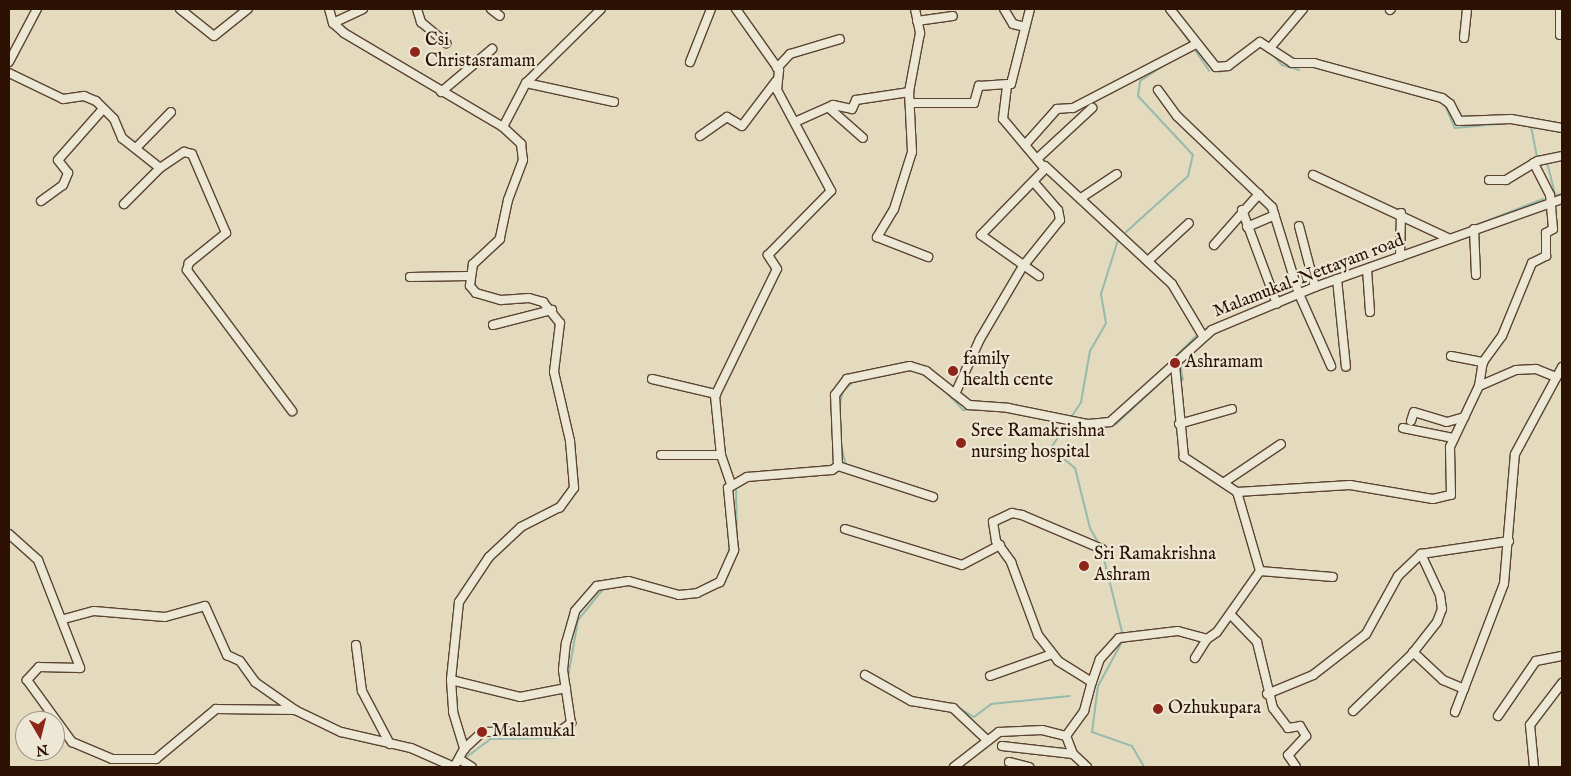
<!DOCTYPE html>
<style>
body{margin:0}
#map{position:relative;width:1571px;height:776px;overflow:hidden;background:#e4dabe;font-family:"IM FELL English",serif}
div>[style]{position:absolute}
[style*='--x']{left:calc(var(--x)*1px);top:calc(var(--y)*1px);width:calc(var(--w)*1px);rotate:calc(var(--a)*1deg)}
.stream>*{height:2px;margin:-1px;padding:0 1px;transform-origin:1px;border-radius:1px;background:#96bbad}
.roads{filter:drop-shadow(1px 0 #5b4331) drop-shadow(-1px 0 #5b4331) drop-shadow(0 1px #5b4331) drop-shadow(0 -1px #5b4331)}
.minor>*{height:8px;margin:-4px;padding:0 4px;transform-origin:4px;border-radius:4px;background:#ede7d5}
.dots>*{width:14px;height:14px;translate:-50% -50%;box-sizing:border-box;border:2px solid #ede7d5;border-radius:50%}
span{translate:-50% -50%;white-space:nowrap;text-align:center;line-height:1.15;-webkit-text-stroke:4.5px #ede7d5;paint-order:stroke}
.poi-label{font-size:18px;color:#2d1102}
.left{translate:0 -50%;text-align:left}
.street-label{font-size:18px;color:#2d1102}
.frame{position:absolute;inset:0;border:10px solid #2d1102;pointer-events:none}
.north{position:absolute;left:15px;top:711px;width:50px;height:50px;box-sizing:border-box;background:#ede7d5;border:1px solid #a09181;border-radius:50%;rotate:172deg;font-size:14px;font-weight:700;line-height:20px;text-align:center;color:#2d1102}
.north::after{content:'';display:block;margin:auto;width:18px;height:22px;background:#8f2418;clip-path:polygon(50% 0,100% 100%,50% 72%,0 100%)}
</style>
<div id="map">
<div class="stream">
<i style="--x:1170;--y:15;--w:34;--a:54"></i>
<i style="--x:1193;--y:47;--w:29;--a:56"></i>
<i style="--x:1272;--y:54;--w:15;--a:48"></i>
<i style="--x:1282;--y:65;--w:18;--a:16"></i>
<i style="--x:1231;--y:68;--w:17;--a:-36"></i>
<i style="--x:1322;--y:69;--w:112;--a:15.5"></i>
<i style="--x:1219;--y:72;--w:7;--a:-16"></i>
<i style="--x:1445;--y:105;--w:25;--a:67"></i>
<i style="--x:1455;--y:128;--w:54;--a:-5.3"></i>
<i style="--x:1531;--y:126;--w:31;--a:79"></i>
<i style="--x:1540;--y:128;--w:22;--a:10"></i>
<i style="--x:1547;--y:162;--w:34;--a:76"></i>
<i style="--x:1555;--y:195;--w:7;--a:-8"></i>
<i style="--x:1126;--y:232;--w:84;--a:-42.1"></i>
<i style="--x:1188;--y:176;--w:22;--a:-77"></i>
<i style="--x:1193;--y:155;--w:81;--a:-133"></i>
<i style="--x:1138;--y:96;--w:15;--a:-82"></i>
<i style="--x:1140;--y:81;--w:33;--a:-33"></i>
<i style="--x:1448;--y:236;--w:102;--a:-21.3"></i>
<i style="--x:1303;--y:296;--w:17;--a:-24"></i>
<i style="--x:1283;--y:305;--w:13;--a:-23"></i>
<i style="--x:1204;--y:330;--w:58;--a:-23.5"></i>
<i style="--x:1172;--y:360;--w:38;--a:-45"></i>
<i style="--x:1180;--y:362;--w:18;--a:81"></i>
<i style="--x:943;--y:389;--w:29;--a:46"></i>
<i style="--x:963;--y:410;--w:15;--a:-4"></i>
<i style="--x:839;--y:408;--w:17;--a:-77"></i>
<i style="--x:843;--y:391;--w:15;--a:-42"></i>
<i style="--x:1072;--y:416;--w:17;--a:-57"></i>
<i style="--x:1081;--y:402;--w:52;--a:-80"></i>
<i style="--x:1090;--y:351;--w:32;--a:-60"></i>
<i style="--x:1106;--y:323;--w:29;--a:-100"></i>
<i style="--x:1101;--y:294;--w:57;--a:-72.5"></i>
<i style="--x:1065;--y:427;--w:25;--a:124"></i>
<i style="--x:1051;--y:448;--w:31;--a:40"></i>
<i style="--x:1075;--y:468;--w:62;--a:76"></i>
<i style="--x:1090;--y:528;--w:18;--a:61"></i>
<i style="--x:1091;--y:427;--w:25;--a:-7"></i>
<i style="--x:1116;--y:424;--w:76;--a:-42.9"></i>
<i style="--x:840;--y:440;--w:26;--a:77"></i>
<i style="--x:736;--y:487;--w:57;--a:89"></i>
<i style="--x:1102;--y:551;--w:88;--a:76.1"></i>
<i style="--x:627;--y:585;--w:40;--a:14.4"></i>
<i style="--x:1123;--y:640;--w:52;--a:118.5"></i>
<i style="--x:1098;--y:686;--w:46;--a:97.4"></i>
<i style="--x:1092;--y:732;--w:42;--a:19.3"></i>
<i style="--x:1132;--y:746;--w:24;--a:60"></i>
<i style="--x:568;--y:677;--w:58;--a:-80"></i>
<i style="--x:578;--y:620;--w:41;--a:-50.9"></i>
<i style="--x:959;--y:708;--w:17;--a:31"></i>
<i style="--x:974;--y:717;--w:21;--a:-37"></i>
<i style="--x:991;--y:704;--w:79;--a:-5.8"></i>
<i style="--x:464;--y:759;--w:34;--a:-37"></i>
<i style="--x:491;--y:739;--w:64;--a:-0.9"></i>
<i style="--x:555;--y:738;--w:17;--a:-21"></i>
<i style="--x:571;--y:732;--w:9;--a:-69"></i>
</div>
<div class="roads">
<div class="minor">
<i style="--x:180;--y:9;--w:43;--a:38.5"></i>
<i style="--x:214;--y:36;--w:43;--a:-38.5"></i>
<i style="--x:329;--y:9;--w:15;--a:74"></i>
<i style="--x:333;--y:23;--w:15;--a:42"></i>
<i style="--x:344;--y:33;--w:185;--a:30.6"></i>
<i style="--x:503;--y:127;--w:25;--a:43"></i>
<i style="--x:521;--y:144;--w:16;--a:83"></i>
<i style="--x:523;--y:160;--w:43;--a:110.6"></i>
<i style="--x:508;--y:200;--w:40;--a:102"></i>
<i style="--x:500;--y:239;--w:37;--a:137"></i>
<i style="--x:473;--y:264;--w:22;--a:98"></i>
<i style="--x:470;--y:286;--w:9;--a:49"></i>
<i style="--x:476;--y:293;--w:26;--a:16"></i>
<i style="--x:501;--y:300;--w:28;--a:-4"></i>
<i style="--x:529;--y:298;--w:15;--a:16"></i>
<i style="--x:543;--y:302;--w:27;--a:51"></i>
<i style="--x:560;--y:323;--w:49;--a:97"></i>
<i style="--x:554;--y:372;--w:71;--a:76.9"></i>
<i style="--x:570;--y:441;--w:47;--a:85.1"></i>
<i style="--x:574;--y:488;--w:24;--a:126"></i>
<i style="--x:560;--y:507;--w:44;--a:152.9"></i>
<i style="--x:521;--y:527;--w:44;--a:136.8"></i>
<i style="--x:489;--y:557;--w:54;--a:123.7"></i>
<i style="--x:459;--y:602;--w:78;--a:95.9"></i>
<i style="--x:451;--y:680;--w:32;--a:86"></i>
<i style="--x:453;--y:712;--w:39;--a:73"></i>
<i style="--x:464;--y:749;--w:21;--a:119"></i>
<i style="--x:417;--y:9;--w:14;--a:73"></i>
<i style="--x:421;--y:22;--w:33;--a:40"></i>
<i style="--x:491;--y:9;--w:11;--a:38"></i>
<i style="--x:915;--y:9;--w:25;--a:78"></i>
<i style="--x:920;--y:33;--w:60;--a:100.6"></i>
<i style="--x:909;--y:92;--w:60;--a:87.1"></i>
<i style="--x:912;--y:152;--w:60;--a:107.5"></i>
<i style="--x:894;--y:209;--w:33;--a:121"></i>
<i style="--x:877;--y:237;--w:55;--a:21.4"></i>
<i style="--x:1004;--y:9;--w:17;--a:59"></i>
<i style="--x:1013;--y:24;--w:12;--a:14"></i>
<i style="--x:1170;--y:9;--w:74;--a:51.6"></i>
<i style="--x:1216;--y:67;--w:12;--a:-5"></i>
<i style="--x:1228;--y:66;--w:40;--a:-37"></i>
<i style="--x:1260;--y:42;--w:38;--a:33"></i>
<i style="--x:1292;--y:63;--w:22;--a:0"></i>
<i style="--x:1314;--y:63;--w:133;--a:15.3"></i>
<i style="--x:1442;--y:98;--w:10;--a:37"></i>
<i style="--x:1450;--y:104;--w:19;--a:62"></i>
<i style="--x:1459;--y:121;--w:52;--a:-2.2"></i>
<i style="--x:1511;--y:119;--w:52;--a:10"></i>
<i style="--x:1390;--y:10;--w:1;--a:-45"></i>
<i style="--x:917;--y:21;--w:36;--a:-8"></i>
<i style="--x:333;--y:23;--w:33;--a:-25"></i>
<i style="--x:1560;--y:35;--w:26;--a:-90"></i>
<i style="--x:1464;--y:38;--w:29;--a:-84"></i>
<i style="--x:1270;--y:48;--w:51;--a:-49.8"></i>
<i style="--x:9;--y:62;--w:60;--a:-62.2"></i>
<i style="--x:690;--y:62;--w:57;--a:-68.4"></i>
<i style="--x:777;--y:68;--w:19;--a:-47"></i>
<i style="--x:790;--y:54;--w:52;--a:-16.7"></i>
<i style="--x:9;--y:73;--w:60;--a:25.7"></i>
<i style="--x:63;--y:99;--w:21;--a:-8"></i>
<i style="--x:84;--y:96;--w:13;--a:23"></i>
<i style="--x:96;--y:101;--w:25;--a:45"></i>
<i style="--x:114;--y:119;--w:21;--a:67"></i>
<i style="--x:122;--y:138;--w:48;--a:38.3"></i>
<i style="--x:160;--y:168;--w:51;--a:135"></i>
<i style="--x:526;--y:83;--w:90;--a:12.2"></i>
<i style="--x:1007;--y:86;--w:33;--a:97"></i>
<i style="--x:1003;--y:119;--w:65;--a:50"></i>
<i style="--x:1045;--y:169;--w:92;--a:134.1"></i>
<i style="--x:981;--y:235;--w:71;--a:35.3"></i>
<i style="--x:1158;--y:90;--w:32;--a:54"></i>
<i style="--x:1177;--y:116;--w:132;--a:43.8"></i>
<i style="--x:1272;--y:207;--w:91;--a:72.8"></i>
<i style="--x:1299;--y:294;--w:79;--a:66"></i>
<i style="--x:441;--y:92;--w:67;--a:-40.1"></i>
<i style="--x:911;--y:103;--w:63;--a:0"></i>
<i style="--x:974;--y:103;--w:18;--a:-74"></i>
<i style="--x:979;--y:86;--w:32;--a:-4"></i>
<i style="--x:1011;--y:84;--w:77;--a:-75.8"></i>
<i style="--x:829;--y:108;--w:45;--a:41.4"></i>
<i style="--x:795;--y:122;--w:42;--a:-24.1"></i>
<i style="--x:833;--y:105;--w:19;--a:12"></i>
<i style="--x:852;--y:109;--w:10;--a:-66"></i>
<i style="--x:856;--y:100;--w:54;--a:-8.6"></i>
<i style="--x:503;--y:127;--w:50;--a:-62.4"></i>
<i style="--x:526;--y:83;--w:105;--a:-44.6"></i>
<i style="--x:700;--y:136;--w:33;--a:-35"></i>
<i style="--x:727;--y:117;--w:17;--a:31"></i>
<i style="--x:742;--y:126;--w:56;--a:-52.9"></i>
<i style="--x:1025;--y:145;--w:48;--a:-48.4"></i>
<i style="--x:1057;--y:109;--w:16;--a:-4"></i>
<i style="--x:1073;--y:108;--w:136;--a:-27.5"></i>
<i style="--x:136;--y:148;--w:50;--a:-45.8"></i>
<i style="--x:1038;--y:158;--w:74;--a:-42.8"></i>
<i style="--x:1045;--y:166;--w:173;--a:42.9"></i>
<i style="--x:1172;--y:284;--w:61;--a:59.2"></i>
<i style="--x:160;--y:168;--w:29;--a:-34"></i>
<i style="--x:184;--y:152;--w:8;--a:14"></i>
<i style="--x:192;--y:154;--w:86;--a:66.7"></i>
<i style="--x:226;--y:233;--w:48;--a:141"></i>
<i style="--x:189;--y:263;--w:7;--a:106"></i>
<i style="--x:187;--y:270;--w:176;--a:53.3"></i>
<i style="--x:1313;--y:175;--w:151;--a:25"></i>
<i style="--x:1489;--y:180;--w:17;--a:0"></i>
<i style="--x:1506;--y:180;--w:37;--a:-31"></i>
<i style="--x:1538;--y:161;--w:25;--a:-12"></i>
<i style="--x:1081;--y:198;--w:43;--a:-33.7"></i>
<i style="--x:41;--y:201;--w:27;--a:-36"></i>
<i style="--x:63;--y:185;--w:13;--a:-67"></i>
<i style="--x:68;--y:173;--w:16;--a:-128"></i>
<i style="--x:58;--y:160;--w:68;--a:-48.6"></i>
<i style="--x:1242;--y:210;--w:100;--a:69.6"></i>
<i style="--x:1299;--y:226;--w:63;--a:75.3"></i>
<i style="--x:1247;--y:227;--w:30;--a:-23"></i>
<i style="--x:1474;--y:229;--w:46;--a:87.5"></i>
<i style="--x:1214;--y:245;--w:68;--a:-48.6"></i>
<i style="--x:1400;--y:257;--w:44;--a:-88.7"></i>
<i style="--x:1149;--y:260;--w:54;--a:-42.8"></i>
<i style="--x:1367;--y:269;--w:43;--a:86"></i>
<i style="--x:410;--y:277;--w:59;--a:-1"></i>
<i style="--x:1337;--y:279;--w:88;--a:84.2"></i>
<i style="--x:493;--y:325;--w:61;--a:-14.3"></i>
<i style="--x:1451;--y:356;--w:33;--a:11"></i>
<i style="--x:652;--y:379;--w:66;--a:13.2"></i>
<i style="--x:1479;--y:386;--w:24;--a:-81"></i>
<i style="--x:1483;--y:362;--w:32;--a:-54"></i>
<i style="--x:1502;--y:336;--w:79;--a:-67.7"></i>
<i style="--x:1532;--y:263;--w:16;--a:-27"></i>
<i style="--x:1546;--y:256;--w:23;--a:-90"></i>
<i style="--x:1546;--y:233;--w:8;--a:-30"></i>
<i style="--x:1553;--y:229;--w:34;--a:-95"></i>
<i style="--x:1550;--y:195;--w:36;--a:-117"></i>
<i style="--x:955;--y:394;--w:60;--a:-65.6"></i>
<i style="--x:980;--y:339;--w:85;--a:-59.5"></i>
<i style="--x:1023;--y:266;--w:59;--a:-51.2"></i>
<i style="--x:1060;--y:220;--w:10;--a:-101"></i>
<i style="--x:1058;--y:210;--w:37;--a:-131"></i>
<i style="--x:1411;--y:421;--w:9;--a:-72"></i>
<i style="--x:1414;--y:412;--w:34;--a:17"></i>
<i style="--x:1447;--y:422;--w:18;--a:-16"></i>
<i style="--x:1179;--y:424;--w:55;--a:-15.8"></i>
<i style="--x:1403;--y:428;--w:51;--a:11.3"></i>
<i style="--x:661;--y:455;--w:60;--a:0"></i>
<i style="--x:838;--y:466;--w:100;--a:18.1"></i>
<i style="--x:1226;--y:481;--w:66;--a:-33.9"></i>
<i style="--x:731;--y:484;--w:31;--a:-109"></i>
<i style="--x:721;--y:455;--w:59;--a:-95.8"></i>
<i style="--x:715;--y:396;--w:141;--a:-64"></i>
<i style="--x:777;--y:269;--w:17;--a:-123"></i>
<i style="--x:768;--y:255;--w:90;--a:-45.5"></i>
<i style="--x:831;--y:191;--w:115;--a:-118.1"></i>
<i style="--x:777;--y:90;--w:20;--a:-84"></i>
<i style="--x:779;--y:70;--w:75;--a:-125.2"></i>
<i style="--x:1237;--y:492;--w:113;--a:-3.5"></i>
<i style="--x:1350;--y:485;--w:84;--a:9.6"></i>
<i style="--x:1433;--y:499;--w:18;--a:-13"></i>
<i style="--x:1451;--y:495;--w:48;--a:-91.2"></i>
<i style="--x:1450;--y:447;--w:68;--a:-64.6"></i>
<i style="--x:1479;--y:386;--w:40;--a:-23.4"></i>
<i style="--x:1516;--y:370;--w:20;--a:-3"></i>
<i style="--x:1536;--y:369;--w:22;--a:22"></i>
<i style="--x:845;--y:529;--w:122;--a:17.1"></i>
<i style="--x:962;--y:565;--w:43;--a:-27.8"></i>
<i style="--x:9;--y:534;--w:39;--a:42"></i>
<i style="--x:38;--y:560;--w:116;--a:68.7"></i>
<i style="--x:80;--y:668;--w:41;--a:-178.6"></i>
<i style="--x:39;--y:667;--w:18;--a:133"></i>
<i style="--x:27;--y:680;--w:77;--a:54"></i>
<i style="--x:72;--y:742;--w:43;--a:23"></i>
<i style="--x:112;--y:759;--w:44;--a:0"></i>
<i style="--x:156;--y:759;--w:78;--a:-39.8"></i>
<i style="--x:216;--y:709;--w:79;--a:0.7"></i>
<i style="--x:295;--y:710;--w:51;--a:25.6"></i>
<i style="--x:341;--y:732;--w:72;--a:12.9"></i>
<i style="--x:411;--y:748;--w:47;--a:23.8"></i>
<i style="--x:1102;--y:549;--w:87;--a:-157"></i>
<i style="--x:1022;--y:515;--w:10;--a:-169"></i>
<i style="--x:1012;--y:513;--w:21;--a:155"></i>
<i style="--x:993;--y:522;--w:19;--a:81"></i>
<i style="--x:996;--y:541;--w:26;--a:54"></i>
<i style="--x:1011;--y:562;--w:78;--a:69.7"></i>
<i style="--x:1038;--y:635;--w:33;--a:52"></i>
<i style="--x:1058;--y:661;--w:40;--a:32"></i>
<i style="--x:1092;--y:682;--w:24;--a:-71"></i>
<i style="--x:1100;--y:659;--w:28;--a:-48"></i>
<i style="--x:1119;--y:638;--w:59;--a:-6.8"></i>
<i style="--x:1178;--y:631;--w:30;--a:15"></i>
<i style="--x:1207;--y:639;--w:12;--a:-35"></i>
<i style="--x:1217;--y:632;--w:75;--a:-54.8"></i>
<i style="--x:1260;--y:571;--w:82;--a:-106.2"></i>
<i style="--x:1237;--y:492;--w:64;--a:-146.6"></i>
<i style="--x:1184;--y:457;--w:92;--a:-95.6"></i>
<i style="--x:1260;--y:571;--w:73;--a:4.7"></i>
<i style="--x:1232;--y:616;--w:36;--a:46"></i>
<i style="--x:1257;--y:642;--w:68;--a:76.4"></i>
<i style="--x:1273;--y:708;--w:25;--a:53"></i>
<i style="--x:1288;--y:728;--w:12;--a:-9"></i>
<i style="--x:1300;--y:726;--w:12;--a:59"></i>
<i style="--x:1306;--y:736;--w:26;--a:133"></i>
<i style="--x:1288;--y:755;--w:14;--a:56"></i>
<i style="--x:64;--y:619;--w:31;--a:-15"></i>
<i style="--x:94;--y:611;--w:71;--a:4.8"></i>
<i style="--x:165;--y:617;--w:41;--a:-15.4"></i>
<i style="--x:205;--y:606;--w:54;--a:65.8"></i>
<i style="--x:227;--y:655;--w:14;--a:25"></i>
<i style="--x:240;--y:661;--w:26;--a:54"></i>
<i style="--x:255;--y:682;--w:49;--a:35"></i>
<i style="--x:356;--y:645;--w:46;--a:82.6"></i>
<i style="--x:362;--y:691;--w:60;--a:62.2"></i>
<i style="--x:1413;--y:652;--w:41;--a:43"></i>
<i style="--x:1443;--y:680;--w:23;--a:23"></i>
<i style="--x:1195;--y:658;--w:22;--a:-58"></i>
<i style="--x:865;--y:675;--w:53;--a:29.5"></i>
<i style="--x:911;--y:701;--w:43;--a:9.5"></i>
<i style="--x:953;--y:708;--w:45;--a:43.2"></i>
<i style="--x:990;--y:676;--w:66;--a:-19.5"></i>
<i style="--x:451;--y:680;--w:71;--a:13.8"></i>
<i style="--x:520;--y:697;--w:47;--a:-11.1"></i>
<i style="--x:1267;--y:694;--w:50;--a:-22.4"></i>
<i style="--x:1313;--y:675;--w:67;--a:-37.7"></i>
<i style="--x:1366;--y:634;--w:66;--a:-61.1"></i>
<i style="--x:1398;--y:576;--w:32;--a:-44"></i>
<i style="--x:1421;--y:554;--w:89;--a:-8.4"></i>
<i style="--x:1353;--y:711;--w:82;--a:-44"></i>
<i style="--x:1412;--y:654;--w:41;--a:-52"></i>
<i style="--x:1437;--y:622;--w:14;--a:-69"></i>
<i style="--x:1442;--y:609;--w:14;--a:-98"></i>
<i style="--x:1440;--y:595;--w:45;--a:-114.9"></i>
<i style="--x:1455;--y:712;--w:137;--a:-69.1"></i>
<i style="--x:1504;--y:584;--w:130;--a:-85.2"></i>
<i style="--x:1515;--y:454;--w:99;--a:-61.6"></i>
<i style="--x:1498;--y:716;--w:67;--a:-55.4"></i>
<i style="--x:1536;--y:661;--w:26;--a:-11"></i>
<i style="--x:1002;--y:746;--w:71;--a:6.4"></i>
<i style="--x:464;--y:749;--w:25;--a:-43"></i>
<i style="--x:482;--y:732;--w:78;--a:-0.7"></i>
<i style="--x:560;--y:731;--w:14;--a:-36"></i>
<i style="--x:571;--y:723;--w:54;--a:-98.6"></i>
<i style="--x:563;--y:670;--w:27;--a:-84"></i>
<i style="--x:566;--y:643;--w:33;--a:-74"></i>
<i style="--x:575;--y:611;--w:33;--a:-49"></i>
<i style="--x:597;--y:586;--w:32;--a:-9"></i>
<i style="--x:629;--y:581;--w:52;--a:15.6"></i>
<i style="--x:679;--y:595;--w:18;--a:-6"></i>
<i style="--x:697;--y:593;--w:25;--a:-26"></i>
<i style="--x:720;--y:582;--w:35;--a:-66"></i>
<i style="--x:734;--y:550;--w:62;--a:-95.5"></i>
<i style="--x:728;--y:488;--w:22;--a:-30"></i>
<i style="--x:747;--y:477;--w:85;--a:-4.7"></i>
<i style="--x:832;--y:470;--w:7;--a:-34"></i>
<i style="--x:838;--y:466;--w:71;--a:-92.4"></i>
<i style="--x:835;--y:395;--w:20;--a:-53"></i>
<i style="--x:847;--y:379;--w:64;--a:-11.7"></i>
<i style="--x:910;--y:366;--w:17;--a:17"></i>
<i style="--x:926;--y:371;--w:55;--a:38.3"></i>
<i style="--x:969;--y:405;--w:39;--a:4"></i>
<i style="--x:1008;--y:408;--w:82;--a:11.3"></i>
<i style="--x:1088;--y:424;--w:22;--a:-5"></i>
<i style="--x:1110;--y:422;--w:137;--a:-42"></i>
<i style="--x:1212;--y:330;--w:112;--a:-22.7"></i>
<i style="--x:1315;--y:287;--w:262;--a:-19.6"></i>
<i style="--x:459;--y:759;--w:15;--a:32"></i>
<i style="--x:1009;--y:762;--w:21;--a:14"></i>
<i style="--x:954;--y:767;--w:57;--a:-37.9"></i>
<i style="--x:999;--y:732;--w:43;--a:-2.7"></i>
<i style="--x:1042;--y:730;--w:25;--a:14"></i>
<i style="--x:1087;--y:767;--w:19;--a:-137"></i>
<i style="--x:1073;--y:754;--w:19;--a:-111"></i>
<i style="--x:1066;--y:736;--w:31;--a:-54"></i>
<i style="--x:1084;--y:711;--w:30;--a:-75"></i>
<i style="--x:1534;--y:767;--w:42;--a:-95.4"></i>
<i style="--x:1530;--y:725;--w:53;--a:-52.7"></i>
</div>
</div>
<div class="dots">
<i style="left:415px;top:52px;background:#8f2418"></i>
<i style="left:1175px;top:363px;background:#8f2418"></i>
<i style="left:953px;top:371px;background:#8f2418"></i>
<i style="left:961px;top:443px;background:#8f2418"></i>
<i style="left:1084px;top:566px;background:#8f2418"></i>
<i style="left:1158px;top:709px;background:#8f2418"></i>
<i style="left:482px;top:732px;background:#8f2418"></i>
</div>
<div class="poi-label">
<span class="left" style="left:425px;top:52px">Csi<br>Christasramam</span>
<span class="left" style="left:963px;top:371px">family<br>health cente</span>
<span class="left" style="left:1185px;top:363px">Ashramam</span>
<span class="left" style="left:971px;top:443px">Sree Ramakrishna<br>nursing hospital</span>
<span class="left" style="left:1094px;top:566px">Sri Ramakrishna<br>Ashram</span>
<span class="left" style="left:1168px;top:709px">Ozhukupara</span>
<span class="left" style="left:492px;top:732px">Malamukal</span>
</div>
<div class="street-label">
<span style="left:1309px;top:277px;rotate:-21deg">Malamukal-Nettayam road</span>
</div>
<div class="frame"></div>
<div class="north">N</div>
</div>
